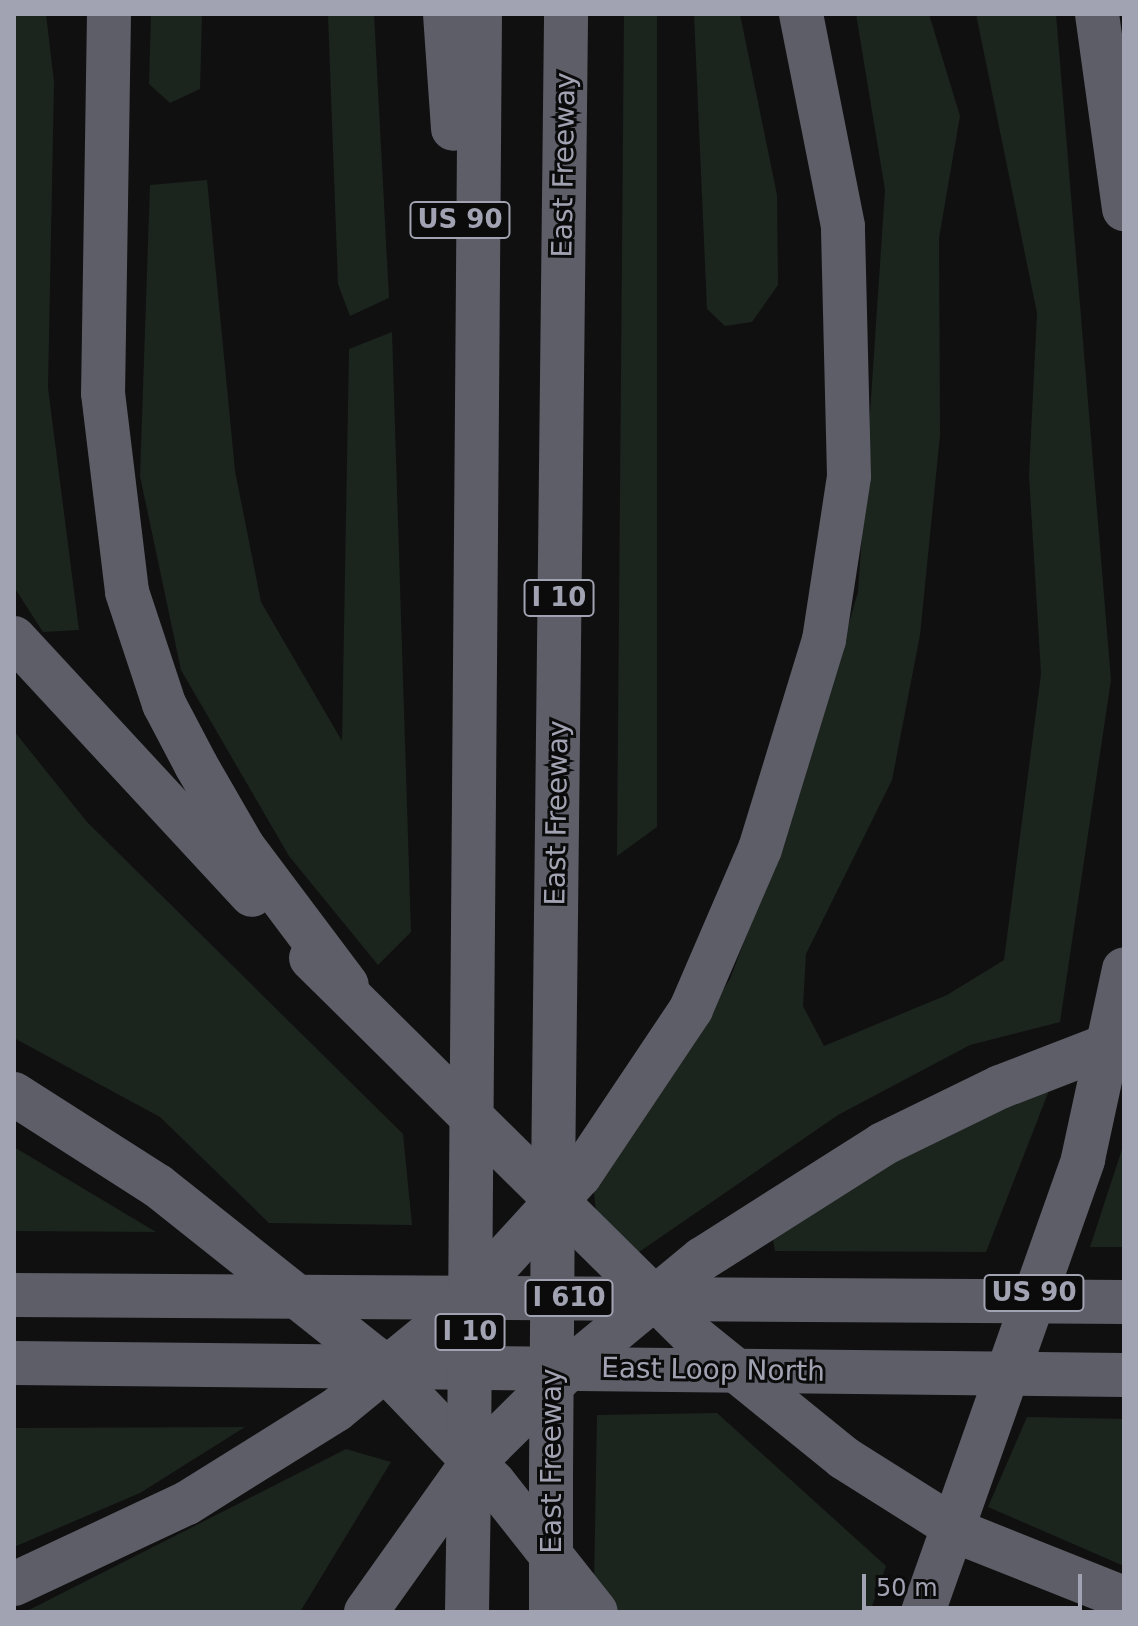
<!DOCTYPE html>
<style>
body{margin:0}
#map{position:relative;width:1138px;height:1626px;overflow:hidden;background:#101011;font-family:"DejaVu Sans",sans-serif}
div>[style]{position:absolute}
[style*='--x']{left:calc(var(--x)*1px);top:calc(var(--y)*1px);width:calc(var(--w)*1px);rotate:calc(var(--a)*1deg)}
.green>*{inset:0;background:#1c241e}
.highway>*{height:44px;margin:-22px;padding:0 22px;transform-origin:22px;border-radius:22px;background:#5d5e67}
.highway-bridge>*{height:44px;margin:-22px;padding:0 22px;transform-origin:22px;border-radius:22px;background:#5d5e67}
span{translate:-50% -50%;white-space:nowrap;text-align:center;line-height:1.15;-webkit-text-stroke:6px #0b0b0c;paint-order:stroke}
.shield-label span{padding:2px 6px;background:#0b0b0c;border:2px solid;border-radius:6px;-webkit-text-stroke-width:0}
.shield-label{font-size:26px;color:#a1a3b2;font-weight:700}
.street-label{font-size:28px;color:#a1a3b2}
.frame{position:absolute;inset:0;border:16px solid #a1a3b2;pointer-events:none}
.scale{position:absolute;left:862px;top:1574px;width:220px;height:36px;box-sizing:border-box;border:4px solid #a1a3b2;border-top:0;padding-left:10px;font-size:24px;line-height:28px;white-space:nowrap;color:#a1a3b2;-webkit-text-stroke:6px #0b0b0c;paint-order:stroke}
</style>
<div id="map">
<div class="green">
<i style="clip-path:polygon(14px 14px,46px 14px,54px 82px,48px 388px,79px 630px,43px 632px,14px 587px)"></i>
<i style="clip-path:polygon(151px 14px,202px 14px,200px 89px,170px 103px,149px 84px)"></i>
<i style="clip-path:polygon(328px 14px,374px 14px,389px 298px,350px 316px,338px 284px)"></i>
<i style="clip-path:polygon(624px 14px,657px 14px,657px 827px,617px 856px)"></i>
<i style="clip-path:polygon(694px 14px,740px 14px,777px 195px,778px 285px,752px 322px,725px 326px,707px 309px)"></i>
<i style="clip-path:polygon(856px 14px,929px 14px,960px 116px,939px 238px,940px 435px,920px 635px,892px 780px,806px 954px,803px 1006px,824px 1046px,947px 995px,1004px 960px,1041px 674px,1029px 475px,1037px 313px,976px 14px,1056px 14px,1111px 680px,1060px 1022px,970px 1045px,838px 1115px,639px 1252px,596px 1211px,593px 1185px,730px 979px,798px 800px,858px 592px,885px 190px)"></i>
<i style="clip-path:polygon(207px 180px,235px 471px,261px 602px,342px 741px,349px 349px,392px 332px,411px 932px,378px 965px,289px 856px,181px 670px,140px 476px,150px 185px)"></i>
<i style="clip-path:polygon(14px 731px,87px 822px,403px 1134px,412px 1225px,269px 1223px,160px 1117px,14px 1038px)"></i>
<i style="clip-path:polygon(1050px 1088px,986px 1252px,775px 1251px,773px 1239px,941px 1132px)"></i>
<i style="clip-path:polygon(1124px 1143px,1124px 1247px,1090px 1247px)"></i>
<i style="clip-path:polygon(14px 1147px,156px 1232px,14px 1231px)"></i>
<i style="clip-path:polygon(717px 1413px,886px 1566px,870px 1612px,615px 1612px,594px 1587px,597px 1415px)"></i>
<i style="clip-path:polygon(1027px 1417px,1124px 1419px,1124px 1566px,988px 1507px)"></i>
<i style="clip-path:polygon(245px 1427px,140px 1493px,14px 1547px,14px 1428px)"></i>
<i style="clip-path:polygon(346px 1449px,391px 1462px,300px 1612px,25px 1612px)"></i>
</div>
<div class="highway">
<i style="--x:109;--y:14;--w:379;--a:90.9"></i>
<i style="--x:103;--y:393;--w:200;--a:83.1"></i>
<i style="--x:127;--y:592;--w:118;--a:71.7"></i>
<i style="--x:164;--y:704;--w:69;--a:62.3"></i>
<i style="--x:196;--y:765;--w:96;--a:60"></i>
<i style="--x:244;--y:848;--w:171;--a:53.1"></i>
<i style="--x:445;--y:14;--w:115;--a:86"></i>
<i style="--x:801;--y:14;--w:216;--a:78.8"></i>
<i style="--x:1097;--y:14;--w:197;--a:82.1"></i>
<i style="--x:14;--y:638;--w:350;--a:47.2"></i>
<i style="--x:553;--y:1183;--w:1169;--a:-89.36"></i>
<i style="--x:471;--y:1185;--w:1171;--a:-89.56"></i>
<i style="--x:14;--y:1295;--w:1110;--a:0.36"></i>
<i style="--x:14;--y:1363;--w:1110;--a:0.62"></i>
<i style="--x:968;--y:1536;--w:168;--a:21.7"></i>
<i style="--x:467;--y:1612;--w:134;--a:-89.1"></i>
<i style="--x:551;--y:1612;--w:139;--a:-90"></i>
</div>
<div class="highway-bridge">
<i style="--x:311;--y:958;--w:535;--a:44.7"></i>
<i style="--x:691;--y:1334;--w:197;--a:39"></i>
<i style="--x:844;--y:1458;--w:146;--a:32.2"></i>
<i style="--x:14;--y:1094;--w:171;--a:32.6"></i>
<i style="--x:158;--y:1186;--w:275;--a:38.5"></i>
<i style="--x:373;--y:1357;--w:175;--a:46.2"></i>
<i style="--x:494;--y:1483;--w:164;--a:51.7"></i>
<i style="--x:469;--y:1467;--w:282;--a:-89.6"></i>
<i style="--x:551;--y:1473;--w:282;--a:-89.6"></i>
<i style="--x:14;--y:1584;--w:191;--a:-25.1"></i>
<i style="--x:187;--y:1503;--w:176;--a:-32"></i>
<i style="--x:336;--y:1410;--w:151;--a:-39.4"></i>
<i style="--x:453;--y:1314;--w:188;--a:-47.6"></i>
<i style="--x:580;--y:1175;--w:200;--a:-56.2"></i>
<i style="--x:691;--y:1009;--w:174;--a:-66.7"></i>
<i style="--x:760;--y:849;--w:219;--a:-73"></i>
<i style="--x:824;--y:640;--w:166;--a:-81.3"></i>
<i style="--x:849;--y:476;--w:250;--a:-91.4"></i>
<i style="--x:366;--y:1612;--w:178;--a:-54.6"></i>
<i style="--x:469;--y:1467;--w:134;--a:-44.7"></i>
<i style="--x:564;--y:1373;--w:179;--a:-39.6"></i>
<i style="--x:702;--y:1259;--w:214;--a:-32.4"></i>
<i style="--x:883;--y:1144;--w:130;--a:-26"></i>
<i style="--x:1000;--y:1087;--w:133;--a:-21.2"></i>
<i style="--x:923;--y:1612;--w:480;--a:-70.5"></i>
<i style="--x:1083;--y:1159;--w:194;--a:-77.8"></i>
</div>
<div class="shield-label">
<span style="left:460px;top:220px">US 90</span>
<span style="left:559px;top:598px">I 10</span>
<span style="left:1034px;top:1293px">US 90</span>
<span style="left:569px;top:1298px">I 610</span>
<span style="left:470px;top:1332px">I 10</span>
</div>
<div class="street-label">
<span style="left:564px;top:165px;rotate:-89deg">East Freeway</span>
<span style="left:557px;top:813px;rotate:-89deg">East Freeway</span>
<span style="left:713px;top:1370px;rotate:1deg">East Loop North</span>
<span style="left:552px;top:1461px;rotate:-90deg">East Freeway</span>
</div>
<div class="frame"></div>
<div class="scale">50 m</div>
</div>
